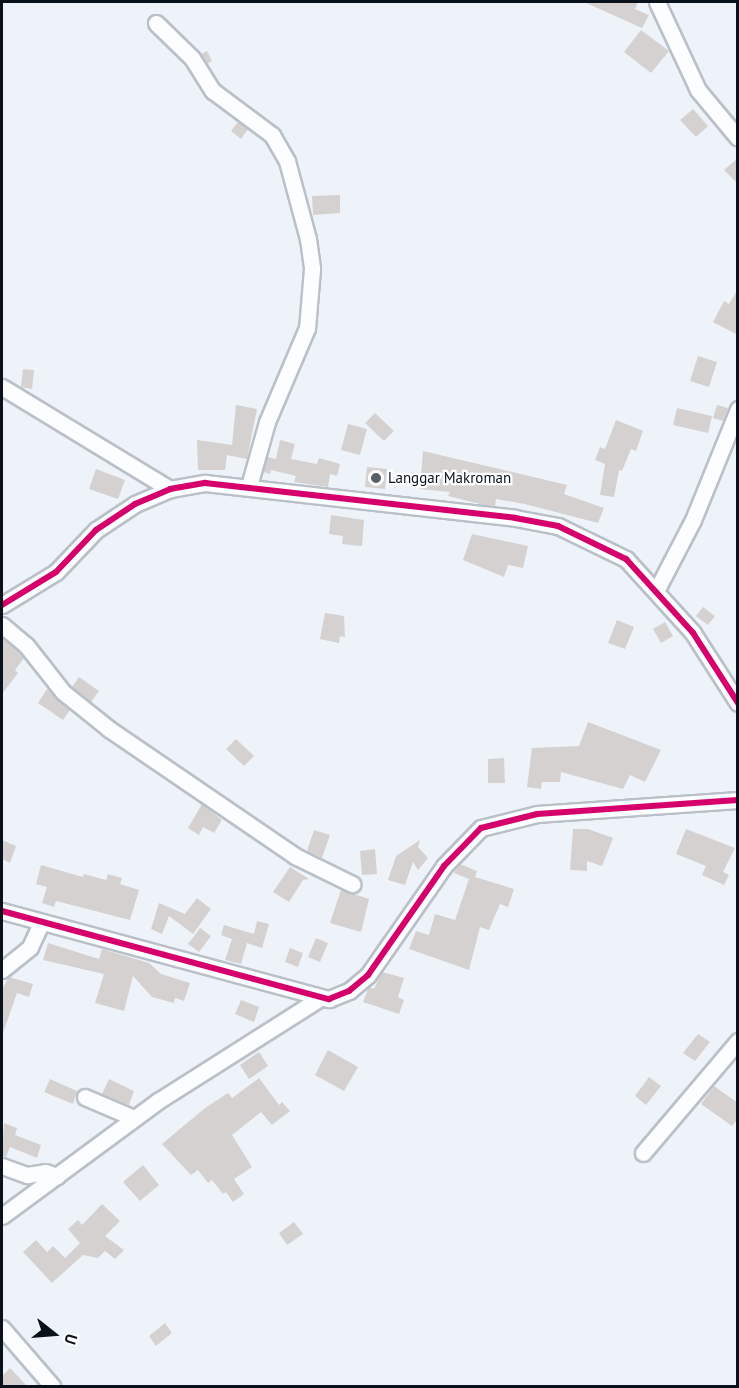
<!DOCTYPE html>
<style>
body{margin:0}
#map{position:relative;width:739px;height:1388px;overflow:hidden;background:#eef3f9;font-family:"PT Sans",sans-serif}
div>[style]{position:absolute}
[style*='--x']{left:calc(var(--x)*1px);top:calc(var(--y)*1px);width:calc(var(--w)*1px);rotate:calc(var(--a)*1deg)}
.building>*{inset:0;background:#d5d1d0}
.roads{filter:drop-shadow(2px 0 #bac0c8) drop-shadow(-2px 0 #bac0c8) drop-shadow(0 2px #bac0c8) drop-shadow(0 -2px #bac0c8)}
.minor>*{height:15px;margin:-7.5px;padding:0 7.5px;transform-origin:7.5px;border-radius:7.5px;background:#fcfdfe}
.cycleway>*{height:6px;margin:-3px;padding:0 3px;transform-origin:3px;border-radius:3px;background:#d6006c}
.dots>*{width:16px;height:16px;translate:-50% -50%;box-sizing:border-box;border:3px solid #fff;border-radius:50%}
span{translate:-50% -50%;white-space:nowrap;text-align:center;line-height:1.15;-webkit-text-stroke:4.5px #fff;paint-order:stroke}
.poi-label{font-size:15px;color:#09111a}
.left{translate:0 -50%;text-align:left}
.frame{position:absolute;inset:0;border:3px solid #09111a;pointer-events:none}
.north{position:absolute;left:24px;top:1304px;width:60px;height:60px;-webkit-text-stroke:4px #fff;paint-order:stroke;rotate:107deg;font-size:16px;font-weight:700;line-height:24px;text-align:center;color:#09111a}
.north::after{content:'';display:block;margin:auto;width:21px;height:27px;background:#09111a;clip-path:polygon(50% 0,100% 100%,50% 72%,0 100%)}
</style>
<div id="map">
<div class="building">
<i style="clip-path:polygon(584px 2px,638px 2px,635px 9px,649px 15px,642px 28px)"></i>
<i style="clip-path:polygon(641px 30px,669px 51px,651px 73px,624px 52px)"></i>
<i style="clip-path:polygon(207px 51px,212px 61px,207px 64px,201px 54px)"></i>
<i style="clip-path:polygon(693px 109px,708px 126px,696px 137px,680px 120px)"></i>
<i style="clip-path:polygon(238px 122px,248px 129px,241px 139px,231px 131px)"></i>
<i style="clip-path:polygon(738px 158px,738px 184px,724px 170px)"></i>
<i style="clip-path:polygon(340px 195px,340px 213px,313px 215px,312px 196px)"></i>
<i style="clip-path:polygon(738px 289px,738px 335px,713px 322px,724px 301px,729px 304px)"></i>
<i style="clip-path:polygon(698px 356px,717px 362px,709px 387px,690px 381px)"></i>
<i style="clip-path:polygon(23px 369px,34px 370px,32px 389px,21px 387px)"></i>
<i style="clip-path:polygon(236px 405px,257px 409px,247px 459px,227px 455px,225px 470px,198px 470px,197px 440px,232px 445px)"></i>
<i style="clip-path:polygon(717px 405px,728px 408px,723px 421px,713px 418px)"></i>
<i style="clip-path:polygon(677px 408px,712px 416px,708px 433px,673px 425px)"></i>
<i style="clip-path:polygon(375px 413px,394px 431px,384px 441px,365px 423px)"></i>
<i style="clip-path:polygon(616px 420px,643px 431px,636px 451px,631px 449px,622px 471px,619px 470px,614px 497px,600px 495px,605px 464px,595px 460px,600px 447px,605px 449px)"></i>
<i style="clip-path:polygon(348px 424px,367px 429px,360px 455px,341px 450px)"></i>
<i style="clip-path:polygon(280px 440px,295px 444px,291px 459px,317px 464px,319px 458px,340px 464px,337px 476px,330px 474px,328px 487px,294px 482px,296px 476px,271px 470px,270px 474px,263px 472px,267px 457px,276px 459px)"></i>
<i style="clip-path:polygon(423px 451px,567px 485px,564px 494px,604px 508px,598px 523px,525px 504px,496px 499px,495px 506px,484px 505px,448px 496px,450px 492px,420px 489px)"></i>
<i style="clip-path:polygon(367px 467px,387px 469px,385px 489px,365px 487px)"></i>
<i style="clip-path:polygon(96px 469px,125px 480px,118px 499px,89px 489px)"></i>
<i style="clip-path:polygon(331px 515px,364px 520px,362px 546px,342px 544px,343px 536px,329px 534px)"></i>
<i style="clip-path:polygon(472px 534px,528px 546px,523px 568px,508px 565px,504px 577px,463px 560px)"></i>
<i style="clip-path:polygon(703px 607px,715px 616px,708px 625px,696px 616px)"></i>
<i style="clip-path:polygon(325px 613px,344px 616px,345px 637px,340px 636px,339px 643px,320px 639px)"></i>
<i style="clip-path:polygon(617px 620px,634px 627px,625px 649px,608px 643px)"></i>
<i style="clip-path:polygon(665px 622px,673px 636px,661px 643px,653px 629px)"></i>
<i style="clip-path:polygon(2px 637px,24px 658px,15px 670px,18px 673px,2px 694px)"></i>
<i style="clip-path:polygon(79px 677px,99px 691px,91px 702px,72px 687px)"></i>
<i style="clip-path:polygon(47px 689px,70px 710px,63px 720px,38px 703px)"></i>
<i style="clip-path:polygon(588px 722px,661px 750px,645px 782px,630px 775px,623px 789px,561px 772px,560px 782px,542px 782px,541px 789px,527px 787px,532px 748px,579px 746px)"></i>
<i style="clip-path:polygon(236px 739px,254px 756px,244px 766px,226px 749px)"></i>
<i style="clip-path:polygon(504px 758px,505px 783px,488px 783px,488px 759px)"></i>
<i style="clip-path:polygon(202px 804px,222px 820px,214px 833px,203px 827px,199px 835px,188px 828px)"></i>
<i style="clip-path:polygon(573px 829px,588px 829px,613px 838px,602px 866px,587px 861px,587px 871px,570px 870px)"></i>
<i style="clip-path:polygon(686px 829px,735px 848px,723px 872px,729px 875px,724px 885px,702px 875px,706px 866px,676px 854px)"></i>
<i style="clip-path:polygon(314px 830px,330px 835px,322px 858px,307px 851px)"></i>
<i style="clip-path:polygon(2px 840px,16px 846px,10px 863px,2px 859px)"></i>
<i style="clip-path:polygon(420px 840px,418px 847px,428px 858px,418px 870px,413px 862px,405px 885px,388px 880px,396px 856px)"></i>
<i style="clip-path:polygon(375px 849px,377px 874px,362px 875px,360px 851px)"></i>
<i style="clip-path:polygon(460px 864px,477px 871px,475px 877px,514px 889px,508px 907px,500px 904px,489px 930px,480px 927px,469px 970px,409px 949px,416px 931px,429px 935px,435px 914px,455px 920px,469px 879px,454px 873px)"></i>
<i style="clip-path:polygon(41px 865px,83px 877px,84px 874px,106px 880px,108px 874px,122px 878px,120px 884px,139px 890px,130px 920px,56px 901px,54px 907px,42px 903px,47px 887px,36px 884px)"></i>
<i style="clip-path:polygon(290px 867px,309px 879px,303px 880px,289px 902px,273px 892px)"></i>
<i style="clip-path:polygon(341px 890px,369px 899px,361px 932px,330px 923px)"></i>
<i style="clip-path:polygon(197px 898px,211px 909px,193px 934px,169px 916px,162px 934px,151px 929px,159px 903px,185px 914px)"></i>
<i style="clip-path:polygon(257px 921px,269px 924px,262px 948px,247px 943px,241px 964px,225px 960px,232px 939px,221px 935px,224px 925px,254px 934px)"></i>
<i style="clip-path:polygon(200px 928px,211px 936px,199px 952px,188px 944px)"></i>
<i style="clip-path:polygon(316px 938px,328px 943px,320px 962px,308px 957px)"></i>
<i style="clip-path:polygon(48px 943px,99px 959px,102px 949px,149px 963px,161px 974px,190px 983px,184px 1001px,175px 998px,174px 1003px,152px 997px,133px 976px,124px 1011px,95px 1003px,104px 974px,43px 960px)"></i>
<i style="clip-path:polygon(290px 948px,303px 953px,298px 967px,285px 962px)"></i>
<i style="clip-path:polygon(382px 972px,404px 978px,398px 997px,404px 1000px,399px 1014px,363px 1002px,369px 987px,374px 989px)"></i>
<i style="clip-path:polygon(9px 977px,33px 984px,29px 997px,17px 993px,3px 1033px,2px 989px)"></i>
<i style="clip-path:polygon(241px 1000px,259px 1007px,254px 1022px,235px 1014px)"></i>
<i style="clip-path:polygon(698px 1034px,710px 1042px,695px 1061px,683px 1053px)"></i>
<i style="clip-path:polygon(328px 1050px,358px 1067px,344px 1091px,315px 1075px)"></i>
<i style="clip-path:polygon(259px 1052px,268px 1066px,249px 1079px,240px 1065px)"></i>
<i style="clip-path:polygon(649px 1077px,661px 1086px,646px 1105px,635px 1096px)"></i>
<i style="clip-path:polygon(259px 1078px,279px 1105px,282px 1102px,290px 1111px,272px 1125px,261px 1112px,232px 1135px,252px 1167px,234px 1179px,244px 1194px,233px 1202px,226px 1192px,223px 1194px,212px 1180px,208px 1183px,198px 1170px,191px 1175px,162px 1144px,205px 1108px,228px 1093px,232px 1098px)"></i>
<i style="clip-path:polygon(50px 1079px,77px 1091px,73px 1104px,44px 1092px)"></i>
<i style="clip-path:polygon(109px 1079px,134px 1091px,129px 1105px,102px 1094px)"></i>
<i style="clip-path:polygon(714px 1086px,738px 1103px,738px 1119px,732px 1126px,701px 1104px)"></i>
<i style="clip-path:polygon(4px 1123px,17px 1128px,15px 1135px,41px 1145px,37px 1158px,10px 1147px,6px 1157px,2px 1156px)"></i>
<i style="clip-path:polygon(143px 1165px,159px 1185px,140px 1201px,123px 1182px)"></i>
<i style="clip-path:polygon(102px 1204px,120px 1221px,105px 1236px,124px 1250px,115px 1259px,105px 1251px,98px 1258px,83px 1255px,52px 1283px,23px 1252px,36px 1240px,47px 1252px,53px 1246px,65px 1258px,80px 1243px,68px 1229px,78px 1220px,82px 1225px)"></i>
<i style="clip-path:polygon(294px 1222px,303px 1234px,287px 1245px,279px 1233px)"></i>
<i style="clip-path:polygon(165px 1323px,172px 1333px,156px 1346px,149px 1336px)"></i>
<i style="clip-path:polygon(10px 1368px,27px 1386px,2px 1386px,2px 1376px)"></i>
</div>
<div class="roads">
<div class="minor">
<i style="--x:657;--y:2;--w:97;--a:65"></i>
<i style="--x:698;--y:90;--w:62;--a:50.2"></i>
<i style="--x:156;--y:23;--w:50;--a:44.2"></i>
<i style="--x:192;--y:58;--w:39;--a:58"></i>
<i style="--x:213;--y:91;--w:74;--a:36.7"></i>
<i style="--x:272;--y:135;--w:30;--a:60"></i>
<i style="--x:287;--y:161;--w:81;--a:74.9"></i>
<i style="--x:308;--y:239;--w:30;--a:82"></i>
<i style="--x:312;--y:269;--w:59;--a:94.8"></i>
<i style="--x:307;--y:328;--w:102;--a:113.1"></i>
<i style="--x:267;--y:422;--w:66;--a:105.7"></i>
<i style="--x:2;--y:387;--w:197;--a:31.3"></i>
<i style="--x:656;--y:591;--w:80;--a:-62.5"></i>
<i style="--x:693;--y:520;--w:120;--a:-67.9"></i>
<i style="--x:2;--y:605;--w:63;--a:-31.4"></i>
<i style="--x:56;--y:572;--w:58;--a:-46.4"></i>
<i style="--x:96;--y:530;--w:47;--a:-33.7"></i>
<i style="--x:135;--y:504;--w:38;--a:-23"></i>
<i style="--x:170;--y:489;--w:36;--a:-10"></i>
<i style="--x:205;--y:483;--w:312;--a:6.4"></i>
<i style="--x:515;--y:518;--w:44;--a:10.5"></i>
<i style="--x:558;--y:526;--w:76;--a:25.9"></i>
<i style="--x:626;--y:559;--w:100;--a:47.8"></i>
<i style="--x:693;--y:633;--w:83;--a:57.3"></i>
<i style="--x:2;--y:625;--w:31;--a:40"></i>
<i style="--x:26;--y:645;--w:60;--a:51.8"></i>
<i style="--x:63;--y:692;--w:59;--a:38.8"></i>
<i style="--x:109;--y:729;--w:225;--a:34.3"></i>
<i style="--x:295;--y:856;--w:64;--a:26.2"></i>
<i style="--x:2;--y:911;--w:339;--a:15.1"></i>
<i style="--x:329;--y:999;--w:22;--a:-22"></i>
<i style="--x:349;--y:991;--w:25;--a:-40"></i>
<i style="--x:368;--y:975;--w:133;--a:-55.1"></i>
<i style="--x:444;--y:866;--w:53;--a:-45.8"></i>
<i style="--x:481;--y:828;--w:58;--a:-14"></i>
<i style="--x:537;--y:814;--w:201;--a:-4"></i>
<i style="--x:2;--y:970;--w:36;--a:-39"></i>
<i style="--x:30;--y:947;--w:26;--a:-65"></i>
<i style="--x:85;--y:1097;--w:53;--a:23.2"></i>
<i style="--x:643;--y:1153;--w:147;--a:-49.7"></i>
<i style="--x:2;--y:1166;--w:27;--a:20"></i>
<i style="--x:27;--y:1175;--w:18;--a:-9"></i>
<i style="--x:45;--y:1172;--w:13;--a:18"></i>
<i style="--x:2;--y:1216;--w:194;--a:-36.4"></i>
<i style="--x:158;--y:1101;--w:191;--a:-32.4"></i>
<i style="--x:2;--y:1328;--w:77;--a:49.2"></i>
</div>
</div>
<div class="cycleway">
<i style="--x:2;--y:605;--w:63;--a:-31.4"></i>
<i style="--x:56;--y:572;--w:58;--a:-46.4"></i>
<i style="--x:96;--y:530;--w:47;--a:-33.7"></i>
<i style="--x:135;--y:504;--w:38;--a:-23"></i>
<i style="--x:170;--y:489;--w:36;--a:-10"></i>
<i style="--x:205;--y:483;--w:312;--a:6.4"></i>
<i style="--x:515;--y:518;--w:44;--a:10.5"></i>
<i style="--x:558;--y:526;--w:76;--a:25.9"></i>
<i style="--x:626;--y:559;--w:100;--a:47.8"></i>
<i style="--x:693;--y:633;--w:83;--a:57.3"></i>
<i style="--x:2;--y:911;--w:339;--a:15.1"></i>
<i style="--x:329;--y:999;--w:22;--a:-22"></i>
<i style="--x:349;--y:991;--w:25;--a:-40"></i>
<i style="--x:368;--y:975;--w:133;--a:-55.1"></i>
<i style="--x:444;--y:866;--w:53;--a:-45.8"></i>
<i style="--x:481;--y:828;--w:58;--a:-14"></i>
<i style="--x:537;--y:814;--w:201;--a:-4"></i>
</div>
<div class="dots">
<i style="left:376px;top:478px;background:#596068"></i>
</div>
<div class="poi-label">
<span class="left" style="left:388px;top:478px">Langgar Makroman</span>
</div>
<div class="frame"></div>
<div class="north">U</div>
</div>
